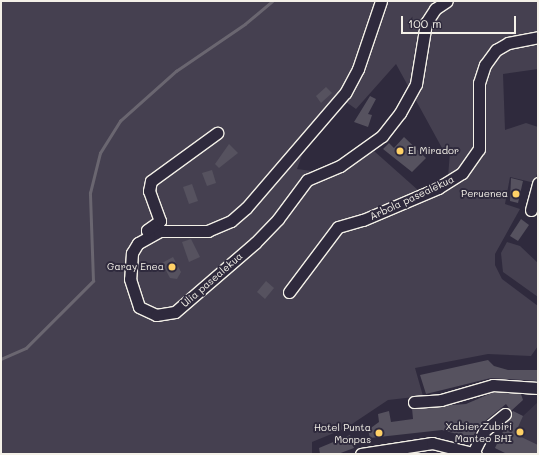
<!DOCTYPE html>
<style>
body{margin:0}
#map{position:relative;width:539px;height:455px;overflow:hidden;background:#2f2a3d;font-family:Mali,sans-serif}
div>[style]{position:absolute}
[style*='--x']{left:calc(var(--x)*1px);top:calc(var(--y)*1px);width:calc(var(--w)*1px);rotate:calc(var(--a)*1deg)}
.built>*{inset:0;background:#3b3647}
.green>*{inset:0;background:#454050}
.stream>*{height:2.5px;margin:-1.25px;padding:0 1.25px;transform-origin:1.25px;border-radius:1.25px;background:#6a6670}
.building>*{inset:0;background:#56525f}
.roads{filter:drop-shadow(1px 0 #f4f1e8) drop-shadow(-1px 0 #f4f1e8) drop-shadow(0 1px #f4f1e8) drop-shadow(0 -1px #f4f1e8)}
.minor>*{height:11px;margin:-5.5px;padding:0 5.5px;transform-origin:5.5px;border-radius:5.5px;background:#2f2a3d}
.dots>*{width:11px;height:11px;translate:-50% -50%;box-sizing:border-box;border:2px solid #2f2a3d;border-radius:50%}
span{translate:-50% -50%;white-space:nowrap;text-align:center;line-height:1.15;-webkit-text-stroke:4px #2f2a3d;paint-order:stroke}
.poi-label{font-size:10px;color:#f4f1e8}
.left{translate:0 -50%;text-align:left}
.right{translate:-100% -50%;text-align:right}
.street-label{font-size:10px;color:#f4f1e8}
.frame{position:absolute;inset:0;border:2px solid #f4f1e8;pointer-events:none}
.scale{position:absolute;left:401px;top:16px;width:115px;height:18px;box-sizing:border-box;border:2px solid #f4f1e8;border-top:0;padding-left:5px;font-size:12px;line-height:14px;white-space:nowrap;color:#f4f1e8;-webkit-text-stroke:3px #2f2a3d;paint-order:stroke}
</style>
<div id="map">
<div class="built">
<i style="clip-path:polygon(538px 402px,538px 454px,507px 454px,495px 448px,513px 411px,523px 416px)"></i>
</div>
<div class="green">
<i style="clip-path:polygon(evenodd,1px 1px,538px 1px,538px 69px,503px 74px,505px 130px,526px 123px,538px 127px,538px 169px,535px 183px,510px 177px,505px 204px,520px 209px,495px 254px,495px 265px,502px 279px,538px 306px,538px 346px,531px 356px,488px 354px,415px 368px,423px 396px,388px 400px,346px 428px,312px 442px,312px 454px,1px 454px,1px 1px,396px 64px,442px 148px,450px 152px,448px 177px,419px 191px,374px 151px,333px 174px,297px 169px,305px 147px,339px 97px,356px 109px,396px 64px)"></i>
<i style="clip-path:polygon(507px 242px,520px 246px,538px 263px,538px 297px,503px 272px,501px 253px)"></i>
</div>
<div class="stream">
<i style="--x:1;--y:359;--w:27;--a:-24"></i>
<i style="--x:26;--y:348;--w:95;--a:-45"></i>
<i style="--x:93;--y:281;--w:88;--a:-92"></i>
<i style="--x:90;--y:193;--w:41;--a:-76"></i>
<i style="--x:100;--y:153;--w:38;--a:-58"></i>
<i style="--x:120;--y:121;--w:75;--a:-41.8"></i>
<i style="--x:176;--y:71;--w:83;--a:-34.3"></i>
<i style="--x:245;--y:24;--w:35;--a:-40"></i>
</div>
<div class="building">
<i style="clip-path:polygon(326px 87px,332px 93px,321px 103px,316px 96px)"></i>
<i style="clip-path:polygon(370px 96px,376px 99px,368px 114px,372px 115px,368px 127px,354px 122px)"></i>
<i style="clip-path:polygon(404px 137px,426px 158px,412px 172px,383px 149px,389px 143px,394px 148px)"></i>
<i style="clip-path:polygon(229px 144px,238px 153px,219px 168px,215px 164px)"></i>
<i style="clip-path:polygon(212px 170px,216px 183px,207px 186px,202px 173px)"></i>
<i style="clip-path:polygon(511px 178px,523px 181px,518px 203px,510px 201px)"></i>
<i style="clip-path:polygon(192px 184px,198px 201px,189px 204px,183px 187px)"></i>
<i style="clip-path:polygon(521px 219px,529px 225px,518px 241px,510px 236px)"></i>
<i style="clip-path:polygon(191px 239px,200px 257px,189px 262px,182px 242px)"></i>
<i style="clip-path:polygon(173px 257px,181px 272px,177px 279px,170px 278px,162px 263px)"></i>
<i style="clip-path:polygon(266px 281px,274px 288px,265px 299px,257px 292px)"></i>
<i style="clip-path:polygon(488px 360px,494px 366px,508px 370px,538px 370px,538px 381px,491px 378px,426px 394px,420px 375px)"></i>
<i style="clip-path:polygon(494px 392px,521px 394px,523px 400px,511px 411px,506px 404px,479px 426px,472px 438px,442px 430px,370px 438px,368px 430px,379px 422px,378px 414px,389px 411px,391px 422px,413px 419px,412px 408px,466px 404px)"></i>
<i style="clip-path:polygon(513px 411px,523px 416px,515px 434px,538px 445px,538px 454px,507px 454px,495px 448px)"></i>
<i style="clip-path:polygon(350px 435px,354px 448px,338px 454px,320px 454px,319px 448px)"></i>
</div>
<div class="roads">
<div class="minor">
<i style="--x:381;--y:1;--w:72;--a:108.7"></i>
<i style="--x:358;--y:69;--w:27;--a:118"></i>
<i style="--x:345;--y:93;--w:152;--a:130.7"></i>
<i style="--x:246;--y:208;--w:20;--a:139"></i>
<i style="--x:231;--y:221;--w:25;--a:157"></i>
<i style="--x:208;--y:231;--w:48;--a:180"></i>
<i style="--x:160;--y:231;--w:25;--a:151"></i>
<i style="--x:138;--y:243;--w:12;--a:121"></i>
<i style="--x:132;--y:253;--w:26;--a:94"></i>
<i style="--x:130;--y:279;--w:29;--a:72"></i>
<i style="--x:139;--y:307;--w:19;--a:25"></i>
<i style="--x:156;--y:315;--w:19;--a:-9"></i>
<i style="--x:175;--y:312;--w:106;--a:-40.8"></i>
<i style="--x:255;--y:243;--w:33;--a:-46"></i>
<i style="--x:278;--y:219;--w:49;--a:-53.4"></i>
<i style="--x:307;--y:180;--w:36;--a:-23"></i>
<i style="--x:340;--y:166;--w:52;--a:-35.5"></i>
<i style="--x:382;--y:136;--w:29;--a:-52"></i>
<i style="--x:400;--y:113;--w:33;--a:-61"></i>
<i style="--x:416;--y:84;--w:62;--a:-80.7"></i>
<i style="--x:426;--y:23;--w:17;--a:-57"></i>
<i style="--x:435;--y:9;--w:14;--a:-34"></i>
<i style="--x:531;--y:210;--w:28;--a:-75"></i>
<i style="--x:149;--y:235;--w:5;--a:-112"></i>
<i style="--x:147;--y:230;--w:16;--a:-35"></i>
<i style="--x:160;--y:221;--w:32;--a:-110"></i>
<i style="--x:149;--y:191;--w:10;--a:-79"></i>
<i style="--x:151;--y:181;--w:82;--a:-36"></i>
<i style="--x:289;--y:292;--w:81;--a:-53"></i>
<i style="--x:338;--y:227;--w:26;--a:-16"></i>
<i style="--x:363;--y:220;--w:82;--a:-23.1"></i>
<i style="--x:438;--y:188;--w:28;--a:-32"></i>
<i style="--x:462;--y:173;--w:29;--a:-55"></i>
<i style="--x:479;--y:149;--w:66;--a:-90"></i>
<i style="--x:479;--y:83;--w:19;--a:-72"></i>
<i style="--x:485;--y:65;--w:19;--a:-54"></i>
<i style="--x:496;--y:50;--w:14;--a:-30"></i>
<i style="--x:508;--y:43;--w:31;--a:-11"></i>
<i style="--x:414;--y:402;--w:27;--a:-4"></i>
<i style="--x:441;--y:400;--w:54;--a:-16.1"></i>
<i style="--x:493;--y:385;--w:45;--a:3.8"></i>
<i style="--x:473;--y:453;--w:25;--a:-63"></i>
<i style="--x:484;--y:431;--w:27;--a:-39"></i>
<i style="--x:361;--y:454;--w:72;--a:-8.8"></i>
<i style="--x:432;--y:443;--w:45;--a:14"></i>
</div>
</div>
<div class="dots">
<i style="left:400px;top:151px;background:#ffd166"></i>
<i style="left:516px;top:194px;background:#ffd166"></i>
<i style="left:172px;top:267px;background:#ffd166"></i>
<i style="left:520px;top:432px;background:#ffd166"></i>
<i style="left:379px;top:433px;background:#ffd166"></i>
</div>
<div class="poi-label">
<span class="left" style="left:408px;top:151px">El Mirador</span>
<span class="right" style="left:508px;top:194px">Peruenea</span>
<span class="right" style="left:164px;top:267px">Garay Enea</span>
<span class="right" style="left:512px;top:432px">Xabier Zubiri<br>Manteo BHI</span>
<span class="right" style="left:371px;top:433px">Hotel Punta<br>Monpas</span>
</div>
<div class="street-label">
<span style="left:412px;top:198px;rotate:-25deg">Arbola pasealekua</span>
<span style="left:212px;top:280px;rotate:-41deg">Ulia pasealekua</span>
</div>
<div class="frame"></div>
<div class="scale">100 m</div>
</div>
